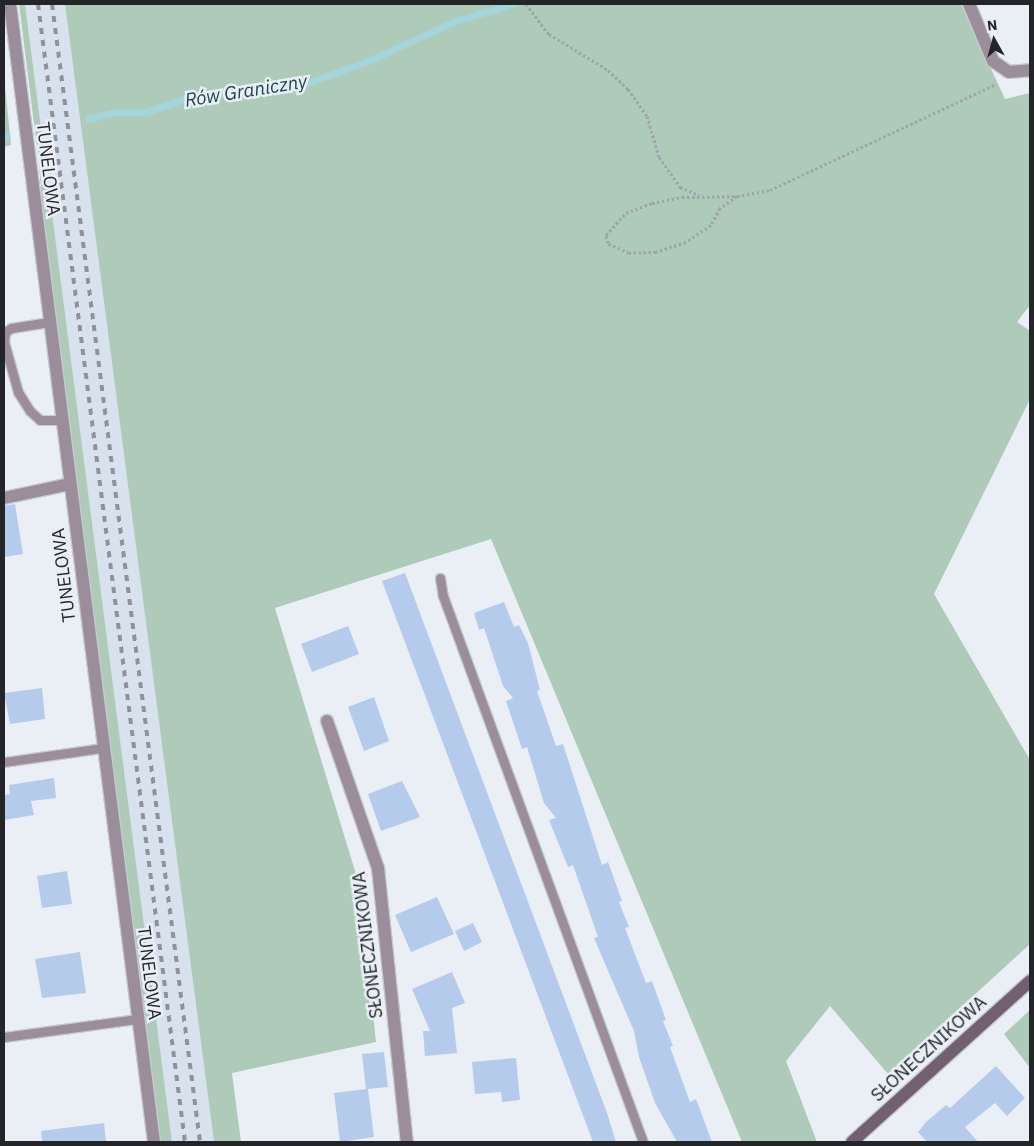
<!DOCTYPE html>
<meta charset="utf-8">
<style>
body{margin:0}
#map{position:relative;width:1034px;height:1146px;overflow:hidden;background:#eaeff6;font-family:"IBM Plex Sans",sans-serif}
div>[style]{position:absolute}
[style*='--x']{left:calc(var(--x)*1px);top:calc(var(--y)*1px);width:calc(var(--w)*1px);rotate:calc(var(--a)*1deg)}
.built>*{inset:0;background:#d8e1ee}
.green>*{inset:0;background:#aecab8}
.stream>*{height:7px;margin:-3.5px;padding:0 3.5px;transform-origin:3.5px;border-radius:3.5px;background:#a3d5db}
.building>*{inset:0;background:#b5cbec}
.path>*{height:3px;margin-top:-1.5px;transform-origin:0;background:repeating-linear-gradient(90deg,#a0a4aa 0 2.5px,transparent 0 5px)}
.roads{filter:drop-shadow(1px 0 #c6cbd1) drop-shadow(-1px 0 #c6cbd1) drop-shadow(0 1px #c6cbd1) drop-shadow(0 -1px #c6cbd1)}
.lane>*{height:9px;margin:-4.5px;padding:0 4.5px;transform-origin:4.5px;border-radius:4.5px;background:#9b8d99}
.street>*{height:12px;margin:-6px;padding:0 6px;transform-origin:6px;border-radius:6px;background:#9b8d99}
.secondary>*{height:12px;margin:-6px;padding:0 6px;transform-origin:6px;border-radius:6px;background:#725f70}
.rail>*{height:4px;margin-top:-2px;transform-origin:0;background:repeating-linear-gradient(90deg,#8f9398 0 6px,transparent 0 12px)}
span{translate:-50% -50%;white-space:nowrap;text-align:center;line-height:1.15;-webkit-text-stroke:5px #eaeff6;paint-order:stroke}
.street-label{font-size:18px;color:#232528}
.water-label{font-size:19px;color:#1b484c;font-style:italic}
.frame{position:absolute;inset:0;border:5px solid #232528;pointer-events:none}
.north{position:absolute;left:969px;top:15px;width:50px;height:50px;-webkit-text-stroke:4px #eaeff6;paint-order:stroke;rotate:353deg;font-size:14px;font-weight:700;line-height:20px;text-align:center;color:#232528}
.north::after{content:'';display:block;margin:auto;width:18px;height:22px;background:#232528;clip-path:polygon(50% 0,100% 100%,50% 72%,0 100%)}
</style>
<div id="map">
<div class="built">
<i style="clip-path:polygon(25px 4px,65px 4px,214px 1142px,172px 1142px)"></i>
</div>
<div class="green">
<i style="clip-path:polygon(19px 4px,25px 4px,172px 1142px,160px 1142px,49px 288px,39px 164px)"></i>
<i style="clip-path:polygon(65px 4px,961px 4px,1005px 99px,1030px 93px,1030px 305px,1017px 322px,1030px 331px,1030px 399px,934px 594px,1030px 760px,1030px 944px,888px 1074px,830px 1006px,786px 1061px,817px 1142px,742px 1142px,491px 539px,275px 608px,358px 881px,376px 1042px,232px 1073px,241px 1142px,214px 1142px)"></i>
<i style="clip-path:polygon(4px 77px,11px 145px,4px 147px)"></i>
<i style="clip-path:polygon(1030px 1010px,1030px 1068px,1004px 1034px)"></i>
</div>
<div class="stream">
<i style="--x:88;--y:119;--w:28;--a:-15"></i>
<i style="--x:115;--y:112;--w:31;--a:0"></i>
<i style="--x:146;--y:112;--w:46;--a:-18.8"></i>
<i style="--x:190;--y:97;--w:110;--a:-5.8"></i>
<i style="--x:299;--y:86;--w:77;--a:-19.9"></i>
<i style="--x:371;--y:60;--w:93;--a:-24.9"></i>
<i style="--x:455;--y:21;--w:60;--a:-16.3"></i>
<i style="--x:4;--y:137;--w:3;--a:-18"></i>
</div>
<div class="building">
<i style="clip-path:polygon(15px 504px,23px 554px,4px 557px,4px 506px)"></i>
<i style="clip-path:polygon(405px 573px,607px 1113px,616px 1142px,593px 1142px,382px 581px)"></i>
<i style="clip-path:polygon(504px 602px,514px 627px,519px 625px,528px 643px,540px 690px,537px 691px,556px 746px,563px 744px,602px 865px,608px 862px,622px 901px,619px 902px,629px 927px,625px 928px,646px 983px,652px 981px,666px 1020px,663px 1021px,673px 1046px,670px 1047px,690px 1102px,696px 1099px,712px 1142px,677px 1142px,655px 1103px,639px 1057px,634px 1031px,594px 938px,598px 937px,573px 865px,568px 867px,549px 820px,556px 818px,544px 803px,527px 747px,522px 749px,506px 701px,513px 698px,503px 686px,484px 628px,479px 630px,474px 613px)"></i>
<i style="clip-path:polygon(348px 626px,359px 654px,312px 672px,301px 644px)"></i>
<i style="clip-path:polygon(42px 688px,45px 719px,10px 724px,4px 693px)"></i>
<i style="clip-path:polygon(374px 697px,389px 741px,364px 751px,348px 707px)"></i>
<i style="clip-path:polygon(54px 778px,56px 798px,31px 801px,34px 815px,4px 820px,4px 795px,10px 794px,9px 785px)"></i>
<i style="clip-path:polygon(402px 781px,420px 817px,381px 831px,368px 794px)"></i>
<i style="clip-path:polygon(67px 871px,72px 904px,42px 908px,37px 876px)"></i>
<i style="clip-path:polygon(437px 897px,454px 934px,411px 952px,395px 915px)"></i>
<i style="clip-path:polygon(473px 923px,482px 942px,464px 951px,455px 931px)"></i>
<i style="clip-path:polygon(80px 952px,86px 993px,42px 998px,35px 959px)"></i>
<i style="clip-path:polygon(452px 972px,465px 1003px,452px 1008px,457px 1053px,425px 1056px,423px 1031px,430px 1031px,412px 989px)"></i>
<i style="clip-path:polygon(384px 1052px,388px 1087px,368px 1089px,374px 1137px,340px 1142px,334px 1093px,366px 1089px,362px 1054px)"></i>
<i style="clip-path:polygon(516px 1058px,520px 1100px,502px 1102px,501px 1092px,475px 1094px,472px 1062px)"></i>
<i style="clip-path:polygon(996px 1066px,1025px 1098px,1007px 1116px,995px 1103px,965px 1127px,978px 1142px,927px 1142px,918px 1132px,926px 1122px,946px 1105px,950px 1108px)"></i>
<i style="clip-path:polygon(104px 1123px,106px 1142px,42px 1142px,41px 1131px)"></i>
</div>
<div class="path">
<i style="--x:526;--y:4;--w:38;--a:53"></i>
<i style="--x:549;--y:34;--w:69;--a:31.4"></i>
<i style="--x:608;--y:70;--w:28;--a:44"></i>
<i style="--x:628;--y:89;--w:33;--a:55"></i>
<i style="--x:647;--y:116;--w:43;--a:73.7"></i>
<i style="--x:659;--y:157;--w:37;--a:55"></i>
<i style="--x:680;--y:187;--w:21;--a:23"></i>
<i style="--x:737;--y:196;--w:21;--a:145"></i>
<i style="--x:720;--y:208;--w:19;--a:118"></i>
<i style="--x:711;--y:225;--w:30;--a:146"></i>
<i style="--x:686;--y:242;--w:32;--a:162"></i>
<i style="--x:656;--y:252;--w:27;--a:178"></i>
<i style="--x:629;--y:253;--w:23;--a:-155"></i>
<i style="--x:608;--y:243;--w:8;--a:-104"></i>
<i style="--x:606;--y:235;--w:30;--a:-48"></i>
<i style="--x:626;--y:213;--w:28;--a:-21"></i>
<i style="--x:652;--y:203;--w:31;--a:-11"></i>
<i style="--x:682;--y:197;--w:55;--a:-1"></i>
<i style="--x:737;--y:196;--w:34;--a:-10"></i>
<i style="--x:770;--y:190;--w:250;--a:-25.1"></i>
</div>
<div class="roads">
<div class="lane">
<i style="--x:49;--y:322;--w:38;--a:171"></i>
<i style="--x:11;--y:328;--w:7;--a:146"></i>
<i style="--x:5;--y:332;--w:10;--a:96"></i>
<i style="--x:4;--y:342;--w:52;--a:74.4"></i>
<i style="--x:18;--y:392;--w:22;--a:58"></i>
<i style="--x:30;--y:411;--w:13;--a:42"></i>
<i style="--x:40;--y:420;--w:22;--a:0"></i>
<i style="--x:440;--y:578;--w:18;--a:81"></i>
<i style="--x:443;--y:596;--w:581;--a:69.88"></i>
<i style="--x:4;--y:762;--w:99;--a:-8.1"></i>
<i style="--x:4;--y:1037;--w:135;--a:-7.7"></i>
</div>
<div class="street">
<i style="--x:10;--y:4;--w:1147;--a:82.79"></i>
<i style="--x:969;--y:4;--w:62;--a:67.2"></i>
<i style="--x:993;--y:61;--w:19;--a:35"></i>
<i style="--x:1009;--y:72;--w:21;--a:-5"></i>
<i style="--x:4;--y:498;--w:67;--a:-12"></i>
<i style="--x:327;--y:721;--w:156;--a:70.9"></i>
<i style="--x:378;--y:868;--w:276;--a:84"></i>
</div>
<div class="secondary">
<i style="--x:852;--y:1142;--w:240;--a:-42.1"></i>
</div>
</div>
<div class="rail">
<i style="--x:38;--y:4;--w:1147;--a:82.64"></i>
<i style="--x:52;--y:4;--w:1148;--a:82.59"></i>
</div>
<div class="street-label">
<span style="left:48px;top:169px;rotate:83deg">TUNELOWA</span>
<span style="left:64px;top:575px;rotate:-97deg">TUNELOWA</span>
<span style="left:368px;top:945px;rotate:-97deg">SŁONECZNIKOWA</span>
<span style="left:149px;top:973px;rotate:83deg">TUNELOWA</span>
<span style="left:929px;top:1049px;rotate:-42deg">SŁONECZNIKOWA</span>
</div>
<div class="water-label">
<span style="left:246px;top:91px;rotate:-9deg">Rów Graniczny</span>
</div>
<div class="frame"></div>
<div class="north">N</div>
</div>
